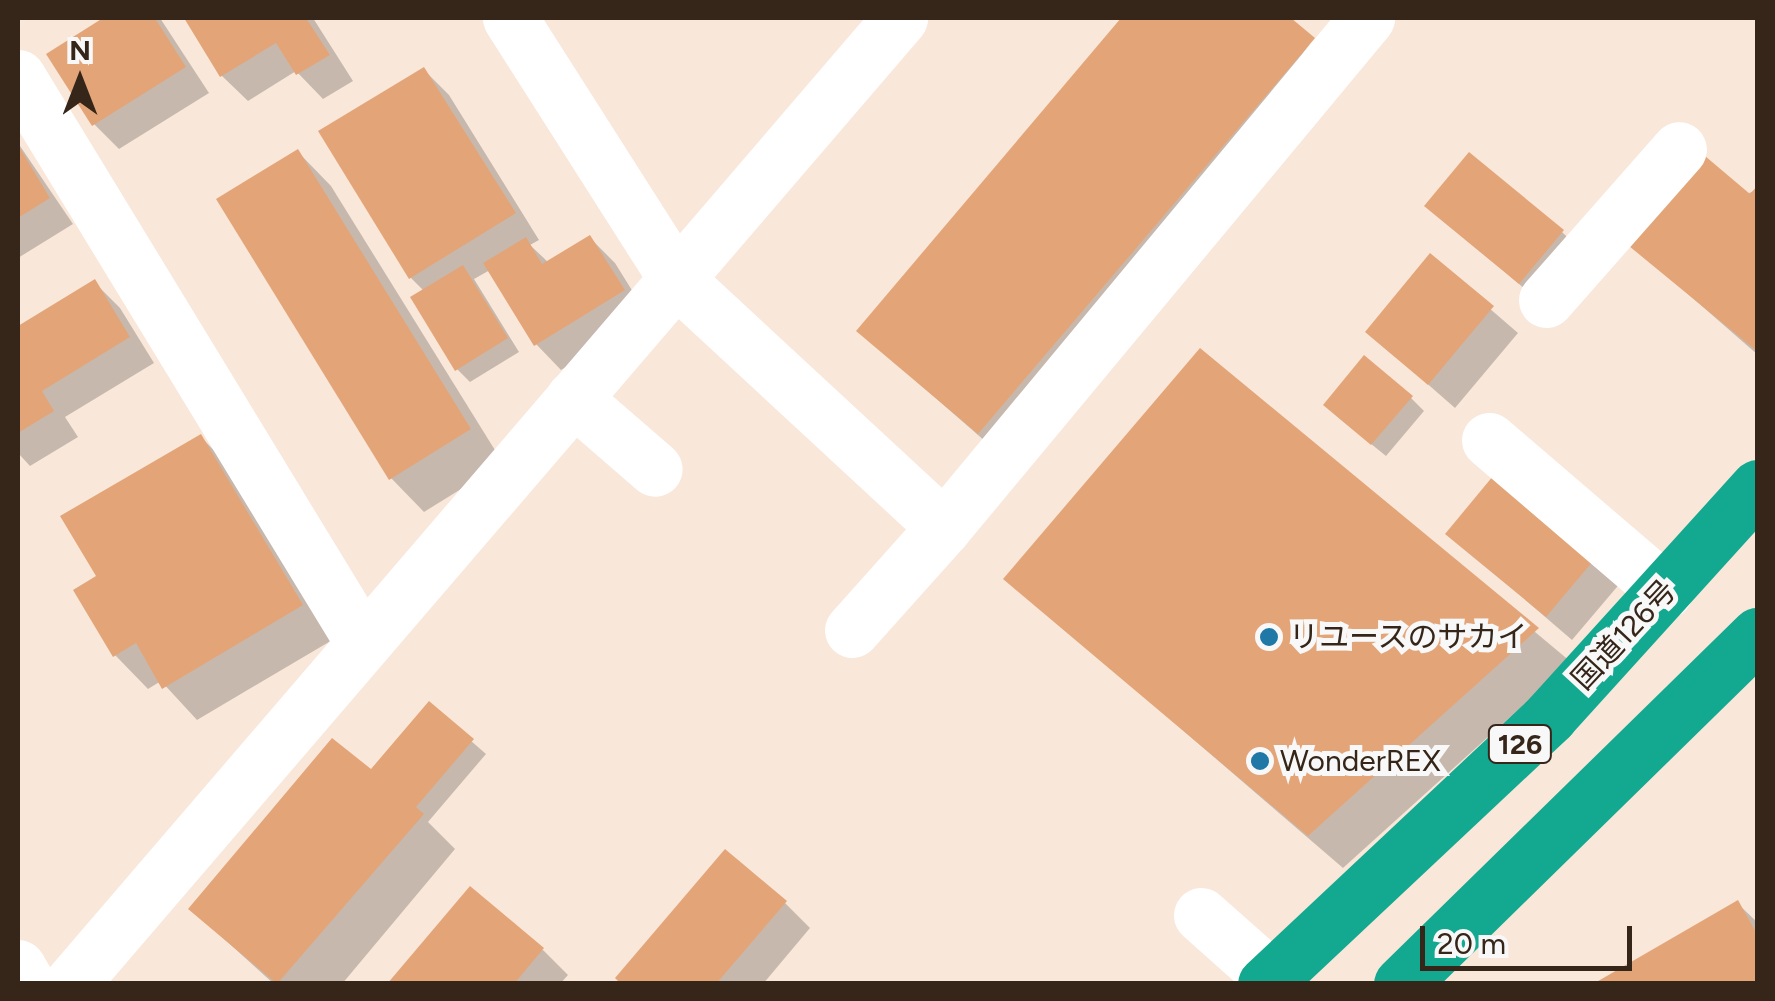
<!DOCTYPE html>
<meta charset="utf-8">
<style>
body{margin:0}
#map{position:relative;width:1775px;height:1001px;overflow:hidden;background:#f9e7da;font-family:Figtree,"Noto Sans JP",sans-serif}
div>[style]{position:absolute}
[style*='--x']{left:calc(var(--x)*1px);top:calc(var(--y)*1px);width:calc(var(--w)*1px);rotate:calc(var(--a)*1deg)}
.shadow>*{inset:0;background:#0003}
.building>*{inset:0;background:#e3a578}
.minor>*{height:55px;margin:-27.5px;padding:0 27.5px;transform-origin:27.5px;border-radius:27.5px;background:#fff}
.highway>*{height:55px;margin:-27.5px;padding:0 27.5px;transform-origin:27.5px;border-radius:27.5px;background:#13a890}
.dots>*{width:28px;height:28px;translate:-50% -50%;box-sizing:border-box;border:5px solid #f8f8f8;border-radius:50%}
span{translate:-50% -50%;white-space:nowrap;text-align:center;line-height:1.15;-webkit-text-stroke:10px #f8f8f8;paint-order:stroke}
.shield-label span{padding:2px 8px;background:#f8f8f8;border:2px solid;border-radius:8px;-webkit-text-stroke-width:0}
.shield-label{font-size:28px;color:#362619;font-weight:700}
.street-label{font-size:30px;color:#362619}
.poi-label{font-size:30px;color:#362619}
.left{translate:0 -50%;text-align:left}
.frame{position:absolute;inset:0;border:20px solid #362619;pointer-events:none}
.north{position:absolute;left:30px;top:30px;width:100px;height:100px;-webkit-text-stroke:8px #f8f8f8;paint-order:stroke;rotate:0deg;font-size:28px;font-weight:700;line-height:40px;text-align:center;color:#362619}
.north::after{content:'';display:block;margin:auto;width:35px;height:45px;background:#362619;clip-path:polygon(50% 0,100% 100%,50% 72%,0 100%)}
.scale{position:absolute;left:1420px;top:926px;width:212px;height:45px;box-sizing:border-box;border:5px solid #362619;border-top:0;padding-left:12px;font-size:30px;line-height:35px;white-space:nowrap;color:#362619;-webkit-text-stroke:8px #f8f8f8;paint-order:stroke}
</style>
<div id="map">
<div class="shadow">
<i style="clip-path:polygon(108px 18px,160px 18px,209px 93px,119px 149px,94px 124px,49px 55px)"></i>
<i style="clip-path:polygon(187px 18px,313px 18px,353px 81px,323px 99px,296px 71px,248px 101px,222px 76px)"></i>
<i style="clip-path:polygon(1124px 18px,1287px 18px,1313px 39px,1018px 470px,859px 331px)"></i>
<i style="clip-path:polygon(424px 70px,449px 95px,539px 240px,530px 245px,549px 263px,590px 238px,615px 263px,648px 316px,561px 370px,536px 344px,490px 270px,474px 279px,519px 352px,470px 382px,457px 369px,424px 291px,411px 278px)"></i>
<i style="clip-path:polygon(18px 143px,73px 224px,18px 258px)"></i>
<i style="clip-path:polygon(298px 152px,331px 186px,503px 463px,424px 512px,391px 478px)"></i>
<i style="clip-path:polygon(1758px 189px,1758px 355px,1633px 246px)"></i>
<i style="clip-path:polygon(1428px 206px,1562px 232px,1588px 257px,1546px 307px)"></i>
<i style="clip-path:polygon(1430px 257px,1518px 333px,1455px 408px,1368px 332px)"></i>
<i style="clip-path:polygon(94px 282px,120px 308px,154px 363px,65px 417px,78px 437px,30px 466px,18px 453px,18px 329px)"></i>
<i style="clip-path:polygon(1200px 352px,1571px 662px,1343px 868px,1007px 579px)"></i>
<i style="clip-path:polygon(1411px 398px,1424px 411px,1386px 456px,1339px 418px)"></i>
<i style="clip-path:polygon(201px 437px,234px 471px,334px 639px,197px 720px,161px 681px,148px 689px,115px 655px,99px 577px)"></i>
<i style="clip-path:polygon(1498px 474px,1622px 581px,1572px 640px,1449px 534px)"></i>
<i style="clip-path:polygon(430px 705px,486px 754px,428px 822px,455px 849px,342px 984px,274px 984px,191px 909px,384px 779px)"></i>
<i style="clip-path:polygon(785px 903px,810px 928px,763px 984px,624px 984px)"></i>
<i style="clip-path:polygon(1737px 903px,1758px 923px,1758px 984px,1595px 984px)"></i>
<i style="clip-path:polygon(543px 950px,568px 975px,560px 984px,390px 984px)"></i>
</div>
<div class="building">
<i style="clip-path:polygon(103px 18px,155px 18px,186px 67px,92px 126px,46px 54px)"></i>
<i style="clip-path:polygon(184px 18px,306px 18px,330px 55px,296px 75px,276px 43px,220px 77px)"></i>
<i style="clip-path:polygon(1121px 18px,1291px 18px,1315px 38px,978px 434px,856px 331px)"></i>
<i style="clip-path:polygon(424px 67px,516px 213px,409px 279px,318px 131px)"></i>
<i style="clip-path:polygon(18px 145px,50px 198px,18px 218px)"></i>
<i style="clip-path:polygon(298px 149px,471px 429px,389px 480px,216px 199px)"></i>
<i style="clip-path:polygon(1469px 152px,1564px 230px,1519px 284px,1424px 206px)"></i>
<i style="clip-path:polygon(1705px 156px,1750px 194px,1758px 185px,1758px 352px,1629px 246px)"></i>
<i style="clip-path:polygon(590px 235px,625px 290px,534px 346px,483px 263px,526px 237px,542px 264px)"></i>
<i style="clip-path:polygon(1430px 253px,1494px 306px,1428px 385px,1365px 332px)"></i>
<i style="clip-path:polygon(463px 265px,508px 338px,455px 371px,410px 297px)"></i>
<i style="clip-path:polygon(95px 279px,130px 337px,42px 391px,54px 411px,18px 433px,18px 326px)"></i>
<i style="clip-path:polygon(1200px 348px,1539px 628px,1308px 836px,1003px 579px)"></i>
<i style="clip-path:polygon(1364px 355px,1413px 396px,1371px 445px,1323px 405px)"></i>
<i style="clip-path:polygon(201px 434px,303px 605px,162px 689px,136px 643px,113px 657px,73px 590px,96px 576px,60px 516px)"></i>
<i style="clip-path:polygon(1498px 470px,1599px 554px,1546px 617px,1445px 534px)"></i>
<i style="clip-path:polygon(429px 701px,474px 739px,416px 807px,424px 814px,277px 984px,188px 909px,332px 738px,371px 769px)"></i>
<i style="clip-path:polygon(725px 849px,787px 901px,716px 984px,621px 984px,615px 978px)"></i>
<i style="clip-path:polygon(470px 886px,544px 948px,514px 984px,387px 984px)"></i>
<i style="clip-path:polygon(1738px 900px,1758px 936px,1758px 984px,1593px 984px)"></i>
</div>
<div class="minor">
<i style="--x:510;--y:18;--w:309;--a:57.5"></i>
<i style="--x:676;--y:279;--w:365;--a:42.8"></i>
<i style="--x:944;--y:527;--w:662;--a:-50.27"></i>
<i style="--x:18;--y:77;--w:663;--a:58.64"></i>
<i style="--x:1546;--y:300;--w:201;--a:-48.6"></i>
<i style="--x:573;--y:398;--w:108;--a:40.9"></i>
<i style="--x:1489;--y:440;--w:232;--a:40.6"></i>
<i style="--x:852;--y:630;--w:138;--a:-48.2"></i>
<i style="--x:1201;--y:915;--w:95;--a:41.6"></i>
<i style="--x:18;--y:967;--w:20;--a:60"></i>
<i style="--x:71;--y:984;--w:1273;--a:-49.36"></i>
</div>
<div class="highway">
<i style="--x:1265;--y:984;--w:391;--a:-43.2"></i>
<i style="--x:1550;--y:716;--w:309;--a:-47.8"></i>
<i style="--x:1401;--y:984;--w:499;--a:-44.4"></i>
</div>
<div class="dots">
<i style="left:1269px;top:637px;background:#1f78a6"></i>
<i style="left:1260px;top:761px;background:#1f78a6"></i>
</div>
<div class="shield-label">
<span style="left:1520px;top:744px">126</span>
</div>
<div class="street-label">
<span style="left:1624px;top:635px;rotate:-47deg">国道126号</span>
</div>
<div class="poi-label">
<span class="left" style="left:1289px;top:637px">リユースのサカイ</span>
<span class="left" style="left:1280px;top:761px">WonderREX</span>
</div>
<div class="frame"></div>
<div class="north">N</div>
<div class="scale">20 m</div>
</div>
